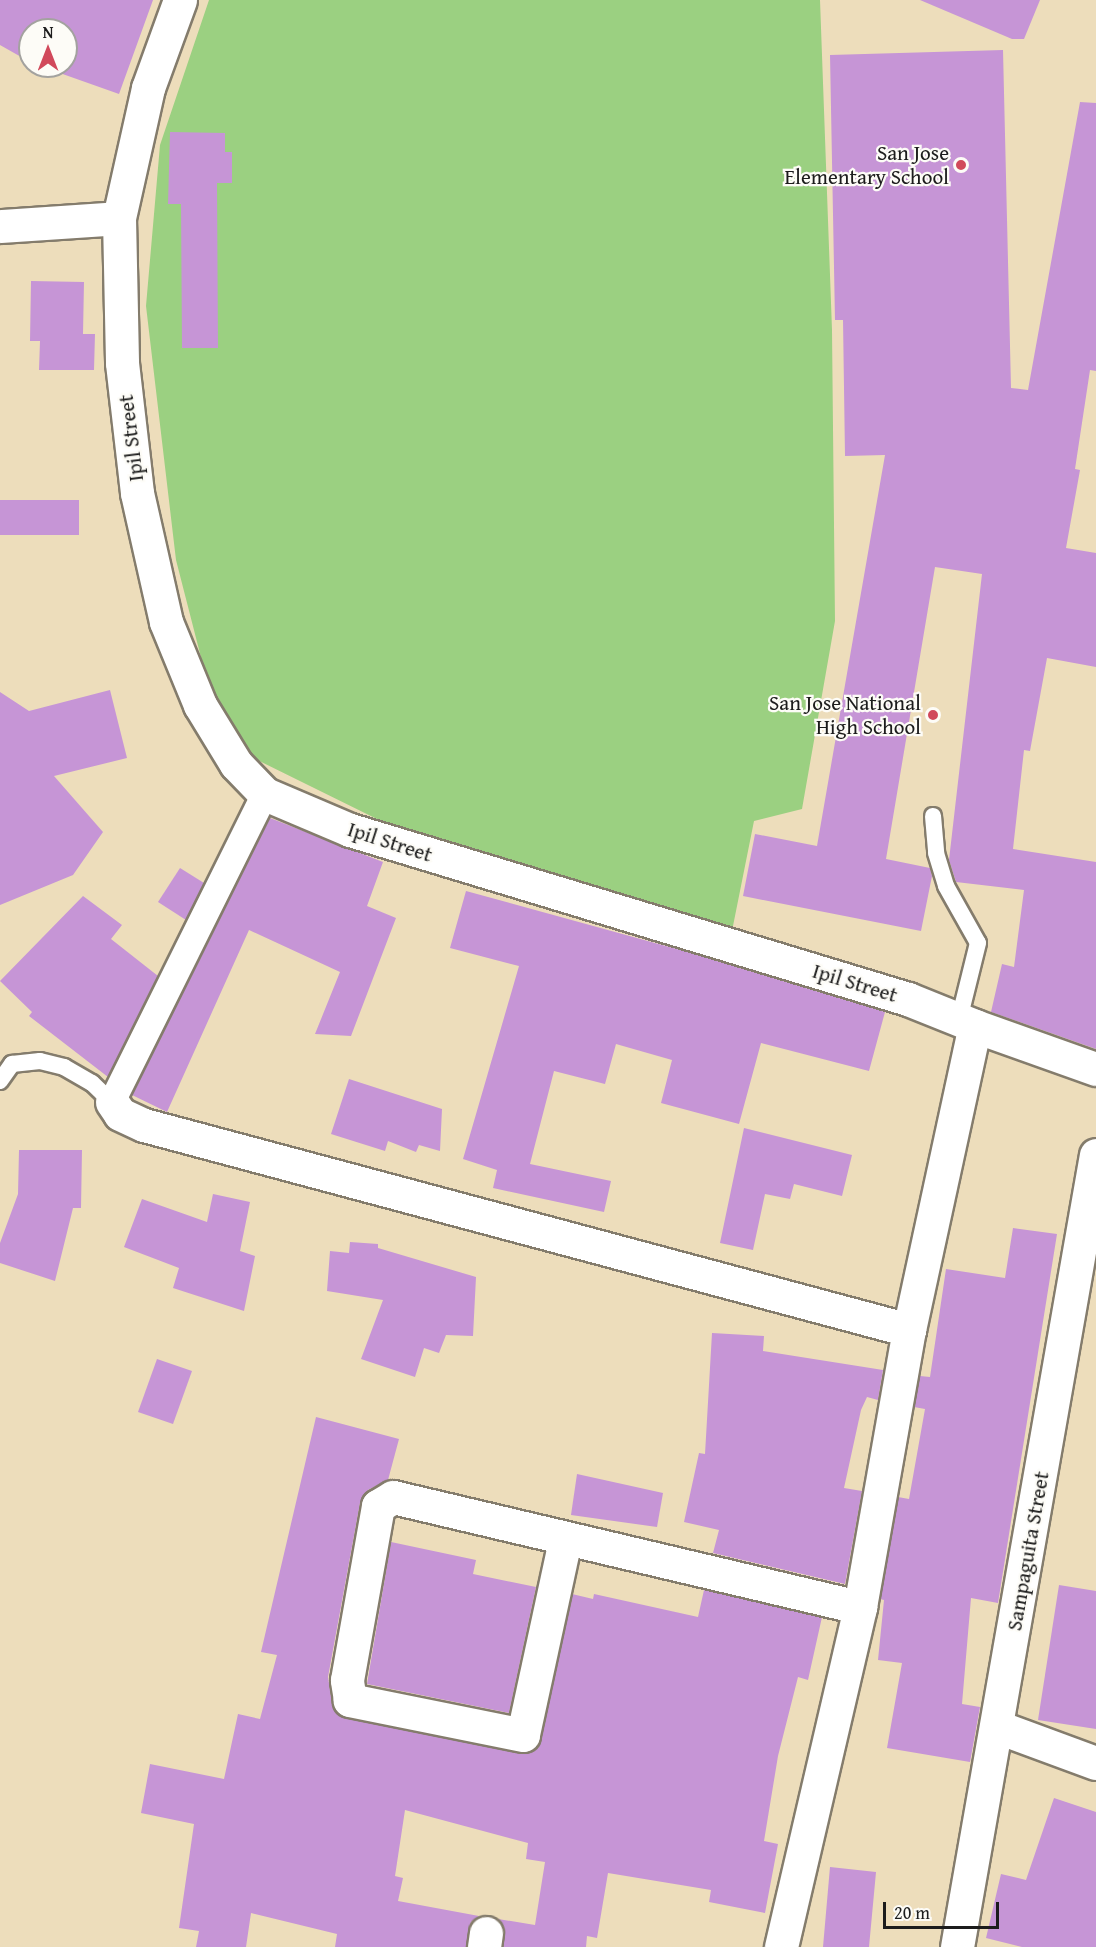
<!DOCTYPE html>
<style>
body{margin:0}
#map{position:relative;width:1096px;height:1947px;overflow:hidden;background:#edddbb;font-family:"Gentium Book Plus",serif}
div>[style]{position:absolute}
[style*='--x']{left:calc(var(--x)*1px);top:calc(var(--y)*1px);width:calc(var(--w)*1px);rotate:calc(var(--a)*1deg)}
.green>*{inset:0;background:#9bd081}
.building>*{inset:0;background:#c695d6}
.roads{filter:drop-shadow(2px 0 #847c6c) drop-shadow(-2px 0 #847c6c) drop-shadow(0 2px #847c6c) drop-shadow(0 -2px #847c6c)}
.service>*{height:16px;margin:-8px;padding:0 8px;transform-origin:8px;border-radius:8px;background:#fff}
.pedestrian>*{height:26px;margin:-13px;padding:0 13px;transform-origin:13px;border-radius:13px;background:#fff}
.minor>*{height:33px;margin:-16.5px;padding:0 16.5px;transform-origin:16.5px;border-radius:16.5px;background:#fff}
.tertiary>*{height:33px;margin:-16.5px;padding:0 16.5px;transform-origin:16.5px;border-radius:16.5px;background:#fff}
.dots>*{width:16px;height:16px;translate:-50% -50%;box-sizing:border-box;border:3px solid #fdfcf7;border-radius:50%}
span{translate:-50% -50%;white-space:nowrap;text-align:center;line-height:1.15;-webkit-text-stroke:4.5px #fdfcf7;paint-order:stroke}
.poi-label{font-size:21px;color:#1c1c1c}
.right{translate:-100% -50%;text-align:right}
.street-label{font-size:21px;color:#1c1c1c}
.north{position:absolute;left:18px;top:18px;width:60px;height:60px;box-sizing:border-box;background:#fdfcf7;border:2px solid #a3a29f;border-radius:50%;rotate:0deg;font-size:16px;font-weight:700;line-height:24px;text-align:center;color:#1c1c1c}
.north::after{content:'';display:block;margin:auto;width:21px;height:27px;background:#d1495b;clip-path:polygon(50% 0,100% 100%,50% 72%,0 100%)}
.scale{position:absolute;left:883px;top:1902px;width:116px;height:27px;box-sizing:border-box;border:3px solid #1c1c1c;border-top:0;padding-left:8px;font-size:18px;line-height:21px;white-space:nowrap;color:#1c1c1c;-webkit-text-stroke:4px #fdfcf7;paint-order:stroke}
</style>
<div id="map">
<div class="green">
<i style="clip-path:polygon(209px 0,820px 0,832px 330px,835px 621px,802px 809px,754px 821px,732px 931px,456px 858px,235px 749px,205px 673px,176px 560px,146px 306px,160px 145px)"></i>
</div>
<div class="building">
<i style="clip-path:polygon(0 0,153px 0,119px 94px,40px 66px,66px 66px,66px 30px,30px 30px,30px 62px,0 45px)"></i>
<i style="clip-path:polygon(920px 0,1040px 0,1024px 39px,1012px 39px)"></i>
<i style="clip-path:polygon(1003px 50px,1011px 388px,1028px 390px,1080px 102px,1096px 103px,1096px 371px,1090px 370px,1075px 469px,1080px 470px,1066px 548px,1096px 553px,1096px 667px,1047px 658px,1030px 751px,1024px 750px,1013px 849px,1096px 862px,1096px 1049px,991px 1012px,1002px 964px,1014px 967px,1024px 890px,956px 882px,949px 860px,982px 574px,935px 567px,886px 859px,930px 868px,932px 876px,921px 931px,743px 896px,755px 834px,817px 846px,885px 455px,845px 456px,843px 320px,835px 320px,830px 55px)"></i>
<i style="clip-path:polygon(170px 132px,225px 133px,225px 152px,232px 152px,232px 183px,217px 183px,218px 348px,182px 348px,181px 204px,168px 204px)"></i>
<i style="clip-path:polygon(31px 281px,84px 282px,83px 334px,95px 334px,94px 370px,39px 370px,40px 341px,30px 341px)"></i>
<i style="clip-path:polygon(0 500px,79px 500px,79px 535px,0 535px)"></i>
<i style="clip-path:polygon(110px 690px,127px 758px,54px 776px,103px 832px,73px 875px,0 905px,0 692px,29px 711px)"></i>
<i style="clip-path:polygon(270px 818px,383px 862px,367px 906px,396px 918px,351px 1036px,315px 1034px,340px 972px,249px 930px,167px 1112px,132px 1095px)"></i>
<i style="clip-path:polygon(180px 868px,204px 883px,186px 920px,158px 902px)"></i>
<i style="clip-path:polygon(466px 891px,684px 951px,885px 1012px,869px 1071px,761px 1043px,739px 1124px,661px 1103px,672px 1060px,616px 1044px,605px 1084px,554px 1071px,530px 1164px,611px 1181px,604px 1212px,493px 1188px,497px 1170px,463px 1159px,519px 966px,450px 948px)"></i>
<i style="clip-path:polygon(83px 896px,122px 925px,111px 939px,158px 976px,108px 1077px,29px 1016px,32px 1012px,0 981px)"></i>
<i style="clip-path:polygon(349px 1079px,442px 1109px,440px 1151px,419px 1145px,416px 1152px,388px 1141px,385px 1151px,331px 1134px)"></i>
<i style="clip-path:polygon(744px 1128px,852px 1155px,842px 1196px,794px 1184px,790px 1199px,765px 1194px,753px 1250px,720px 1243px)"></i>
<i style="clip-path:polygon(19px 1150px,82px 1150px,81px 1208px,73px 1208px,55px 1281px,0 1263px,0 1243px,18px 1194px)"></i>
<i style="clip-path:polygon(213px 1194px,250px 1202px,240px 1251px,255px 1256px,244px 1311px,173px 1288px,179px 1268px,124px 1247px,142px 1199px,207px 1222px)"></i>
<i style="clip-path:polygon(1013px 1228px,1057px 1234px,998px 1603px,971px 1598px,962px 1704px,980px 1707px,970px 1762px,887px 1748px,902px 1663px,878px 1660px,884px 1600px,880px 1599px,898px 1497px,909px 1499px,925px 1409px,914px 1407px,920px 1376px,930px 1377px,946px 1269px,1005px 1278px)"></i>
<i style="clip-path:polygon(350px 1242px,378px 1244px,378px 1248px,476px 1277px,473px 1336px,446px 1335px,439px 1353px,424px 1348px,415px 1377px,361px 1359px,383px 1300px,327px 1291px,330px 1251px,349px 1253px)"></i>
<i style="clip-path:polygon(712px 1333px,764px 1336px,763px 1351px,883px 1370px,878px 1400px,867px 1397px,861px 1410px,844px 1488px,862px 1491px,845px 1584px,713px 1553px,719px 1530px,684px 1522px,699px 1453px,705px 1454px)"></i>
<i style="clip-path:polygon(157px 1359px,192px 1371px,173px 1424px,138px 1412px)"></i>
<i style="clip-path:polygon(316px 1417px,399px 1439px,388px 1480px,368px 1490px,360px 1503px,328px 1677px,332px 1703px,346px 1718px,529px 1753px,541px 1739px,572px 1594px,593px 1599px,594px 1594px,698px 1617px,704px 1590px,822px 1617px,808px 1680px,798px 1677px,778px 1756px,764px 1841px,778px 1844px,765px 1913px,709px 1902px,711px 1890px,608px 1873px,597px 1938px,587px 1936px,586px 1947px,503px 1947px,504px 1927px,498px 1919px,535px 1925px,545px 1862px,526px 1859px,528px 1843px,405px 1810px,395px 1876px,403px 1878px,398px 1901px,479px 1916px,471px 1922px,466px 1947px,335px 1947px,337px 1934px,251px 1913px,246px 1947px,196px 1947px,199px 1931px,179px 1928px,194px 1824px,141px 1813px,150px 1764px,224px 1779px,238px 1714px,260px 1719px,277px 1655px,261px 1652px)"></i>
<i style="clip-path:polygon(577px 1474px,663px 1493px,657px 1527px,571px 1515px)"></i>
<i style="clip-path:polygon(391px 1542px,476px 1560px,473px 1574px,536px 1587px,509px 1713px,367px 1684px)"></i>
<i style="clip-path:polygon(1059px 1585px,1096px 1591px,1096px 1729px,1038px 1720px)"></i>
<i style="clip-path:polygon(1054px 1798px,1096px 1812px,1096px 1947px,1022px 1947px,986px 1938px,1001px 1874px,1026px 1880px)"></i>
<i style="clip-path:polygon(830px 1867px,876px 1872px,869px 1947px,823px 1947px)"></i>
</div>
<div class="roads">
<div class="service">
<i style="--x:933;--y:816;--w:37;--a:85"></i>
<i style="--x:936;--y:853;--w:34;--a:73"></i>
<i style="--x:946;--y:886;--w:65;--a:60.7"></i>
<i style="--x:978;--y:943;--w:79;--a:103.9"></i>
<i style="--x:0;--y:1081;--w:21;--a:-55"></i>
<i style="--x:12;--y:1064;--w:28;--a:-6"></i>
<i style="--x:40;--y:1061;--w:25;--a:14"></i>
<i style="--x:64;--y:1067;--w:32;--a:30"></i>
<i style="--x:92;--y:1083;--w:28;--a:44"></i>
</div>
<div class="pedestrian">
<i style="--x:112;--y:1102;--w:344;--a:-63.6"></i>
</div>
<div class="minor">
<i style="--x:180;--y:0;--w:94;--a:110"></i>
<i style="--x:148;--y:88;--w:133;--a:102.6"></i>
<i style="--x:119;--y:218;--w:145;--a:88.8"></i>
<i style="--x:122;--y:363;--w:131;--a:83.4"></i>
<i style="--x:137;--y:493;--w:132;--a:77.3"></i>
<i style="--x:166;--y:622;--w:90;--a:67.7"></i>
<i style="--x:200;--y:705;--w:69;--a:58.6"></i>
<i style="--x:236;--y:764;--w:42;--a:46"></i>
<i style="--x:265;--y:794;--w:92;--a:23"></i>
<i style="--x:350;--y:830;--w:583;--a:16.85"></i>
<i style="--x:908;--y:999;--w:72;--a:21.9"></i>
<i style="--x:0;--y:226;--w:119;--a:-3.8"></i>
<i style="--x:112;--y:1102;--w:14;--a:56"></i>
<i style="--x:120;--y:1114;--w:26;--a:25"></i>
<i style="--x:144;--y:1125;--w:792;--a:15"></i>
<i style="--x:565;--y:1540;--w:199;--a:102.2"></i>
<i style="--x:523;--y:1735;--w:177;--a:-168.6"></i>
<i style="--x:350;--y:1700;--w:20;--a:-99"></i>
<i style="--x:347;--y:1680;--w:177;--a:-79.9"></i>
<i style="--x:378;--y:1506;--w:17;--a:-31"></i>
<i style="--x:393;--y:1497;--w:480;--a:13.3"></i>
<i style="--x:998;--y:1727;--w:104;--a:20.2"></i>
<i style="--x:484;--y:1947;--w:14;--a:-82"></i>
<i style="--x:957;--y:1947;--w:804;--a:-80.05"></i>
</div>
<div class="tertiary">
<i style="--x:781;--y:1947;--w:349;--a:-76.9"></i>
<i style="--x:860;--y:1607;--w:281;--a:-80"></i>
<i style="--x:909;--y:1330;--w:311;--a:-77.8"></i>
<i style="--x:975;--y:1026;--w:128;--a:19.6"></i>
</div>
</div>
<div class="dots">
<i style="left:961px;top:165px;background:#d1495b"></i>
<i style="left:933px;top:715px;background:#d1495b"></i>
</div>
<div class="poi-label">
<span class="right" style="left:949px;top:165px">San Jose<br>Elementary School</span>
<span class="right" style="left:921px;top:715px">San Jose National<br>High School</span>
</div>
<div class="street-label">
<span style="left:131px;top:438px;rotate:-97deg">Ipil Street</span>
<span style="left:390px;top:842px;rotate:18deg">Ipil Street</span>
<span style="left:855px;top:983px;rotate:17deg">Ipil Street</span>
<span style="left:1028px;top:1551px;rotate:-80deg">Sampaguita Street</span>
</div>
<div class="north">N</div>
<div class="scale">20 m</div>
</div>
